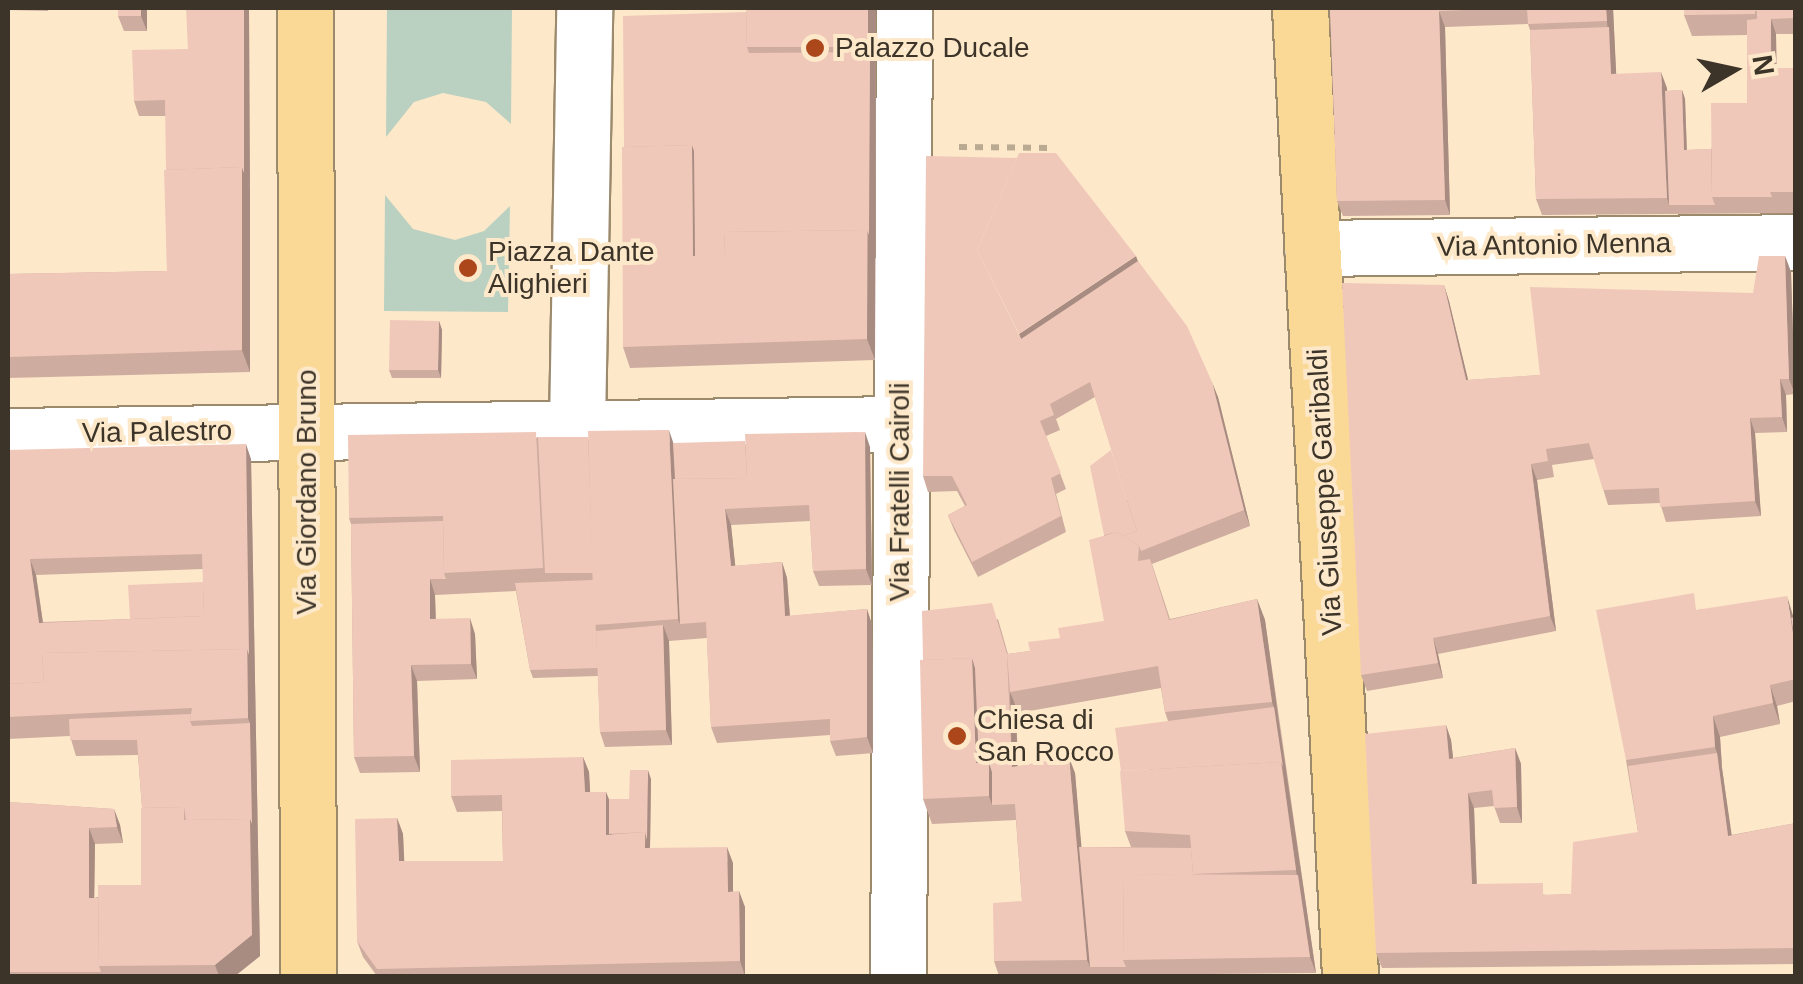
<!DOCTYPE html>
<style>
body{margin:0}
#map{position:relative;width:1803px;height:984px;overflow:hidden;background:#fde8ca;font-family:Helvetica,sans-serif}
div>[style]{position:absolute}
[style*='--x']{left:calc(var(--x)*1px);top:calc(var(--y)*1px);width:calc(var(--w)*1px);rotate:calc(var(--a)*1deg)}
.green>*{inset:0;background:#bad1c1}
.path>*{height:6px;margin-top:-3px;transform-origin:0;background:repeating-linear-gradient(90deg,#baaa92 0 8px,transparent 0 16px)}
.roads{filter:drop-shadow(2px 0 #9c8a6d) drop-shadow(-2px 0 #9c8a6d) drop-shadow(0 2px #9c8a6d) drop-shadow(0 -2px #9c8a6d)}
.minor>*{height:55px;margin:-27.5px;padding:0 27.5px;transform-origin:27.5px;border-radius:27.5px;background:#fff}
.major>*{height:55px;margin:-27.5px;padding:0 27.5px;transform-origin:27.5px;border-radius:27.5px;background:#fad997}
.wall>*{inset:0;background:#ceac9f}
.shaded-wall>*{inset:0;background:#a88c82}
.building>*{inset:0;background:#f0c8b9}
.dots>*{width:28px;height:28px;translate:-50% -50%;box-sizing:border-box;border:5px solid #fde8ca;border-radius:50%}
span{translate:-50% -50%;white-space:nowrap;text-align:center;line-height:1.15;-webkit-text-stroke:8px #fde8ca;paint-order:stroke}
.poi-label{font-size:28px;color:#3c3428}
.left{translate:0 -50%;text-align:left}
.street-label{font-size:28px;color:#3c3428}
.frame{position:absolute;inset:0;border:10px solid #3c3428;pointer-events:none}
.north{position:absolute;left:1683px;top:20px;width:100px;height:100px;-webkit-text-stroke:8px #fde8ca;paint-order:stroke;rotate:81deg;font-size:28px;font-weight:700;line-height:40px;text-align:center;color:#3c3428}
.north::after{content:'';display:block;margin:auto;width:35px;height:45px;background:#3c3428;clip-path:polygon(50% 0,100% 100%,50% 72%,0 100%)}
</style>
<div id="map">
<div class="green">
<i style="clip-path:polygon(387px 8px,512px 8px,511px 124px,486px 102px,443px 93px,414px 102px,386px 137px)"></i>
<i style="clip-path:polygon(385px 195px,413px 229px,455px 240px,484px 231px,510px 206px,508px 312px,384px 311px)"></i>
</div>
<div class="path">
<i style="--x:959;--y:147;--w:91;--a:0.6"></i>
</div>
<div class="roads">
<div class="minor">
<i style="--x:1312;--y:248;--w:484;--a:-0.7"></i>
<i style="--x:577;--y:426;--w:418;--a:-89"></i>
<i style="--x:8;--y:436;--w:892;--a:-0.77"></i>
<i style="--x:898;--y:976;--w:968;--a:-89.64"></i>
</div>
<div class="major">
<i style="--x:305;--y:8;--w:968;--a:89.82"></i>
<i style="--x:1300;--y:8;--w:969;--a:87.04"></i>
</div>
</div>
<div class="wall">
<i style="clip-path:polygon(8px 8px,48px 8px,48px 11px,8px 10px)"></i>
<i style="clip-path:polygon(147px 8px,147px 31px,124px 31px,118px 16px)"></i>
<i style="clip-path:polygon(249px 8px,250px 372px,8px 378px,8px 274px,167px 271px,166px 116px,139px 116px,134px 101px)"></i>
<i style="clip-path:polygon(876px 8px,875px 360px,630px 368px,623px 347px,624px 147px,746px 12px)"></i>
<i style="clip-path:polygon(1330px 8px,1613px 8px,1616px 74px,1667px 88px,1667px 91px,1682px 90px,1685px 99px,1687px 150px,1711px 149px,1747px 103px,1747px 35px,1692px 36px,1684px 15px,1796px 8px,1796px 34px,1776px 34px,1777px 68px,1796px 68px,1796px 213px,1542px 215px,1536px 199px,1530px 30px,1528px 24px,1445px 27px,1450px 215px,1343px 216px,1337px 201px)"></i>
<i style="clip-path:polygon(1785px 256px,1791px 272px,1795px 394px,1786px 395px,1787px 432px,1755px 433px,1761px 516px,1666px 522px,1660px 503px,1608px 505px,1594px 459px,1552px 465px,1554px 477px,1537px 480px,1556px 631px,1438px 654px,1443px 678px,1367px 691px,1361px 675px,1444px 285px,1449px 301px,1468px 380px,1540px 375px,1753px 293px)"></i>
<i style="clip-path:polygon(evenodd,1138px 261px,1218px 397px,1250px 526px,1152px 564px,1170px 619px,1257px 599px,1265px 620px,1316px 973px,999px 976px,994px 961px,1022px 901px,1016px 820px,932px 824px,923px 799px,923px 660px,998px 619px,1008px 654px,1030px 651px,1104px 621px,1104px 535px,1127px 499px,1095px 397px,1056px 419px,1060px 430px,1046px 436px,1066px 489px,1056px 494px,1066px 532px,978px 577px,954px 530px,948px 515px,965px 506px,957px 491px,928px 492px,923px 476px,1138px 261px,1161px 688px,1165px 712px,1168px 721px,1125px 831px,1131px 847px,1081px 847px,1075px 773px,1018px 766px,1016px 707px,1018px 713px,1161px 688px)"></i>
<i style="clip-path:polygon(439px 321px,442px 330px,441px 378px,392px 378px,389px 370px)"></i>
<i style="clip-path:polygon(538px 437px,673px 443px,870px 447px,872px 585px,819px 586px,813px 571px,810px 521px,731px 525px,735px 566px,782px 562px,787px 578px,790px 616px,867px 609px,872px 625px,873px 753px,836px 756px,830px 741px,830px 735px,717px 743px,711px 727px,707px 638px,669px 641px,672px 745px,605px 747px,600px 732px,598px 676px,533px 678px,530px 670px,516px 591px,435px 595px,436px 619px,475px 634px,477px 679px,417px 681px,420px 772px,360px 773px,354px 757px,351px 524px,349px 518px)"></i>
<i style="clip-path:polygon(evenodd,8px 450px,251px 459px,260px 956px,235px 976px,8px 976px,8px 802px,114px 809px,120px 825px,123px 843px,95px 844px,94px 898px,141px 885px,142px 808px,138px 755px,76px 756px,70px 736px,8px 739px,8px 450px,203px 569px,203px 582px,130px 619px,43px 622px,36px 575px,203px 569px)"></i>
<i style="clip-path:polygon(1700px 609px,1796px 617px,1796px 701px,1777px 706px,1780px 724px,1720px 737px,1722px 768px,1731px 835px,1796px 823px,1796px 964px,1382px 968px,1376px 953px,1446px 725px,1451px 740px,1453px 758px,1515px 748px,1521px 764px,1522px 823px,1500px 823px,1494px 806px,1474px 808px,1477px 884px,1547px 895px,1571px 894px,1638px 832px,1626px 760px)"></i>
<i style="clip-path:polygon(583px 757px,589px 772px,590px 792px,606px 792px,609px 799px,629px 799px,651px 779px,650px 848px,733px 863px,733px 891px,745px 907px,745px 976px,377px 976px,363px 957px,357px 941px,397px 818px,403px 834px,404px 861px,503px 861px,502px 811px,457px 812px,451px 796px)"></i>
</div>
<div class="shaded-wall">
<i style="clip-path:polygon(141px 8px,147px 8px,147px 31px,141px 16px)"></i>
<i style="clip-path:polygon(244px 8px,249px 8px,250px 188px,244px 173px)"></i>
<i style="clip-path:polygon(868px 8px,876px 8px,875px 360px,867px 339px,870px 52px,868px 47px)"></i>
<i style="clip-path:polygon(1606px 8px,1613px 8px,1617px 90px,1611px 74px)"></i>
<i style="clip-path:polygon(1439px 11px,1445px 27px,1450px 215px,1445px 200px)"></i>
<i style="clip-path:polygon(1771px 19px,1776px 34px,1777px 192px,1772px 192px)"></i>
<i style="clip-path:polygon(1661px 72px,1667px 88px,1672px 205px,1669px 205px,1667px 198px)"></i>
<i style="clip-path:polygon(1682px 90px,1685px 99px,1687px 159px,1684px 150px)"></i>
<i style="clip-path:polygon(692px 145px,700px 166px,701px 261px,693px 256px)"></i>
<i style="clip-path:polygon(242px 167px,250px 188px,250px 372px,242px 350px)"></i>
<i style="clip-path:polygon(1136px 256px,1144px 277px,1027px 355px,1019px 334px)"></i>
<i style="clip-path:polygon(1785px 256px,1791px 272px,1795px 394px,1789px 379px)"></i>
<i style="clip-path:polygon(1444px 285px,1449px 301px,1472px 396px,1466px 380px)"></i>
<i style="clip-path:polygon(439px 321px,442px 330px,441px 378px,438px 370px)"></i>
<i style="clip-path:polygon(1780px 379px,1786px 395px,1787px 432px,1782px 417px)"></i>
<i style="clip-path:polygon(1212px 382px,1218px 397px,1250px 526px,1244px 510px)"></i>
<i style="clip-path:polygon(1750px 418px,1755px 433px,1761px 516px,1755px 501px)"></i>
<i style="clip-path:polygon(669px 430px,676px 451px,680px 624px,678px 619px)"></i>
<i style="clip-path:polygon(865px 432px,870px 447px,872px 585px,866px 569px)"></i>
<i style="clip-path:polygon(246px 444px,251px 459px,260px 956px,235px 976px,219px 976px,215px 965px,250px 819px,250px 723px,248px 718px)"></i>
<i style="clip-path:polygon(1531px 464px,1537px 480px,1556px 631px,1550px 616px)"></i>
<i style="clip-path:polygon(725px 509px,731px 525px,737px 582px,731px 566px)"></i>
<i style="clip-path:polygon(30px 559px,36px 575px,45px 638px,39px 623px)"></i>
<i style="clip-path:polygon(782px 562px,787px 578px,791px 632px,785px 616px)"></i>
<i style="clip-path:polygon(430px 579px,435px 595px,436px 635px,430px 619px)"></i>
<i style="clip-path:polygon(1787px 596px,1796px 625px,1796px 652px)"></i>
<i style="clip-path:polygon(1257px 599px,1265px 620px,1279px 723px,1272px 702px)"></i>
<i style="clip-path:polygon(867px 609px,872px 625px,873px 753px,867px 737px)"></i>
<i style="clip-path:polygon(470px 618px,475px 634px,477px 679px,471px 664px)"></i>
<i style="clip-path:polygon(663px 625px,669px 641px,672px 745px,666px 730px)"></i>
<i style="clip-path:polygon(1433px 638px,1438px 654px,1443px 678px,1438px 663px)"></i>
<i style="clip-path:polygon(972px 658px,981px 683px,984px 772px,976px 763px)"></i>
<i style="clip-path:polygon(411px 665px,417px 681px,420px 772px,414px 756px)"></i>
<i style="clip-path:polygon(1770px 685px,1777px 706px,1780px 724px,1773px 703px)"></i>
<i style="clip-path:polygon(1010px 692px,1016px 707px,1018px 783px,1012px 767px)"></i>
<i style="clip-path:polygon(1274px 707px,1279px 723px,1316px 973px,1310px 957px,1296px 870px)"></i>
<i style="clip-path:polygon(1713px 716px,1720px 737px,1722px 768px,1715px 747px)"></i>
<i style="clip-path:polygon(1446px 725px,1451px 740px,1455px 774px,1449px 759px)"></i>
<i style="clip-path:polygon(1515px 748px,1521px 764px,1522px 823px,1517px 807px)"></i>
<i style="clip-path:polygon(1717px 753px,1722px 768px,1734px 851px,1728px 836px)"></i>
<i style="clip-path:polygon(583px 757px,589px 772px,591px 808px,585px 792px)"></i>
<i style="clip-path:polygon(1069px 757px,1075px 773px,1092px 967px,1090px 967px,1087px 960px)"></i>
<i style="clip-path:polygon(989px 763px,998px 788px,992px 805px,989px 796px)"></i>
<i style="clip-path:polygon(648px 770px,651px 779px,650px 848px,645px 848px)"></i>
<i style="clip-path:polygon(606px 792px,612px 808px,612px 842px,606px 835px)"></i>
<i style="clip-path:polygon(1468px 793px,1474px 808px,1477px 899px,1472px 884px)"></i>
<i style="clip-path:polygon(114px 809px,120px 825px,123px 843px,117px 827px)"></i>
<i style="clip-path:polygon(397px 818px,403px 834px,405px 877px,399px 861px)"></i>
<i style="clip-path:polygon(89px 828px,95px 844px,94px 914px,89px 898px)"></i>
<i style="clip-path:polygon(727px 847px,733px 863px,733px 907px,728px 892px)"></i>
<i style="clip-path:polygon(739px 891px,745px 907px,745px 976px,740px 961px)"></i>
</div>
<div class="building">
<i style="clip-path:polygon(118px 8px,141px 8px,141px 16px,118px 16px)"></i>
<i style="clip-path:polygon(186px 8px,244px 8px,244px 173px,242px 167px,166px 170px,165px 100px,134px 101px,132px 50px,188px 49px)"></i>
<i style="clip-path:polygon(746px 8px,868px 8px,868px 47px,747px 47px)"></i>
<i style="clip-path:polygon(1330px 8px,1527px 8px,1439px 11px,1445px 200px,1337px 201px)"></i>
<i style="clip-path:polygon(1527px 8px,1606px 8px,1607px 21px,1528px 24px)"></i>
<i style="clip-path:polygon(1684px 8px,1755px 8px,1755px 14px,1684px 15px)"></i>
<i style="clip-path:polygon(1757px 8px,1796px 8px,1796px 18px,1771px 19px,1770px 192px,1772px 197px,1712px 197px,1711px 103px,1747px 103px,1747px 20px,1757px 19px)"></i>
<i style="clip-path:polygon(746px 12px,747px 47px,749px 53px,870px 52px,869px 235px,867px 230px,724px 232px,725px 256px,695px 256px,694px 151px,692px 145px,624px 147px,623px 16px)"></i>
<i style="clip-path:polygon(1609px 27px,1611px 74px,1661px 72px,1667px 198px,1536px 199px,1530px 30px)"></i>
<i style="clip-path:polygon(1770px 68px,1796px 68px,1796px 192px,1770px 192px)"></i>
<i style="clip-path:polygon(1682px 90px,1684px 150px,1711px 149px,1712px 197px,1715px 205px,1669px 205px,1665px 91px)"></i>
<i style="clip-path:polygon(692px 145px,693px 256px,725px 256px,724px 232px,867px 230px,867px 339px,623px 347px,622px 147px)"></i>
<i style="clip-path:polygon(1019px 153px,1056px 153px,1136px 256px,1019px 334px,977px 250px)"></i>
<i style="clip-path:polygon(926px 156px,1017px 158px,977px 250px,1021px 339px,1138px 261px,1187px 326px,1212px 382px,1244px 510px,1141px 551px,1139px 546px,1123px 536px,1137px 531px,1090px 382px,1050px 404px,1054px 415px,1040px 421px,1061px 473px,1051px 478px,1061px 516px,972px 562px,948px 515px,967px 505px,952px 476px,923px 476px)"></i>
<i style="clip-path:polygon(242px 167px,242px 350px,8px 357px,8px 274px,167px 271px,164px 170px)"></i>
<i style="clip-path:polygon(1759px 256px,1785px 256px,1789px 379px,1780px 379px,1782px 417px,1750px 418px,1755px 501px,1660px 507px,1659px 488px,1603px 490px,1589px 443px,1546px 449px,1548px 461px,1531px 464px,1550px 616px,1433px 638px,1438px 663px,1361px 675px,1342px 283px,1444px 285px,1466px 380px,1540px 375px,1530px 287px,1753px 293px)"></i>
<i style="clip-path:polygon(390px 320px,439px 321px,438px 370px,389px 370px)"></i>
<i style="clip-path:polygon(669px 430px,678px 619px,594px 625px,588px 431px)"></i>
<i style="clip-path:polygon(536px 432px,543px 568px,444px 573px,443px 516px,349px 518px,348px 435px)"></i>
<i style="clip-path:polygon(865px 432px,866px 569px,813px 571px,809px 505px,725px 509px,731px 566px,782px 562px,785px 616px,867px 609px,867px 737px,830px 741px,830px 719px,711px 727px,706px 622px,680px 624px,673px 479px,747px 478px,745px 434px)"></i>
<i style="clip-path:polygon(538px 437px,588px 437px,593px 573px,545px 573px)"></i>
<i style="clip-path:polygon(745px 441px,747px 478px,675px 479px,673px 443px)"></i>
<i style="clip-path:polygon(evenodd,246px 444px,249px 655px,247px 649px,42px 653px,44px 682px,8px 684px,8px 450px,246px 444px,202px 554px,204px 616px,39px 623px,30px 559px,202px 554px)"></i>
<i style="clip-path:polygon(1111px 450px,1137px 531px,1123px 536px,1117px 532px,1104px 535px,1090px 466px)"></i>
<i style="clip-path:polygon(443px 521px,444px 573px,446px 579px,430px 579px,430px 619px,470px 618px,471px 664px,411px 665px,414px 756px,354px 757px,351px 524px)"></i>
<i style="clip-path:polygon(1117px 532px,1139px 546px,1138px 561px,1150px 559px,1169px 620px,1257px 599px,1272px 702px,1165px 712px,1158px 666px,1010px 692px,1007px 654px,1030px 651px,1028px 642px,1060px 638px,1058px 628px,1104px 621px,1089px 540px)"></i>
<i style="clip-path:polygon(593px 580px,598px 668px,530px 670px,515px 583px)"></i>
<i style="clip-path:polygon(203px 582px,204px 616px,130px 619px,128px 585px)"></i>
<i style="clip-path:polygon(1694px 593px,1696px 610px,1787px 596px,1796px 652px,1796px 679px,1770px 685px,1773px 703px,1713px 716px,1715px 747px,1626px 760px,1596px 610px)"></i>
<i style="clip-path:polygon(992px 603px,1007px 654px,1012px 767px,1069px 757px,1087px 960px,994px 961px,993px 903px,1022px 901px,1015px 804px,992px 805px,992px 772px,989px 763px,979px 763px,975px 668px,972px 658px,923px 660px,922px 611px)"></i>
<i style="clip-path:polygon(1796px 617px,1796px 645px,1791px 618px)"></i>
<i style="clip-path:polygon(663px 625px,666px 730px,600px 732px,596px 631px)"></i>
<i style="clip-path:polygon(247px 649px,248px 718px,190px 721px,192px 708px,8px 717px,8px 684px,44px 682px,42px 653px)"></i>
<i style="clip-path:polygon(972px 658px,976px 763px,989px 763px,989px 796px,923px 799px,920px 660px)"></i>
<i style="clip-path:polygon(1274px 707px,1283px 767px,1281px 762px,1121px 771px,1115px 728px)"></i>
<i style="clip-path:polygon(191px 714px,190px 721px,192px 726px,250px 723px,252px 824px,250px 819px,186px 820px,184px 807px,142px 808px,137px 740px,70px 740px,69px 719px)"></i>
<i style="clip-path:polygon(1446px 725px,1449px 759px,1515px 748px,1517px 807px,1494px 808px,1492px 790px,1468px 793px,1472px 884px,1543px 883px,1543px 895px,1571px 894px,1573px 842px,1638px 832px,1628px 766px,1717px 753px,1728px 836px,1796px 823px,1796px 948px,1376px 953px,1365px 734px)"></i>
<i style="clip-path:polygon(583px 757px,585px 792px,606px 792px,606px 835px,645px 832px,645px 848px,727px 847px,728px 892px,739px 891px,740px 961px,377px 969px,357px 941px,355px 819px,397px 818px,399px 861px,503px 861px,502px 795px,451px 796px,451px 760px)"></i>
<i style="clip-path:polygon(1281px 762px,1296px 870px,1193px 874px,1190px 835px,1125px 831px,1120px 771px)"></i>
<i style="clip-path:polygon(630px 770px,648px 770px,647px 840px,645px 832px,609px 834px,609px 799px,629px 799px)"></i>
<i style="clip-path:polygon(8px 802px,114px 809px,117px 827px,89px 828px,89px 898px,98px 898px,99px 966px,101px 972px,8px 972px)"></i>
<i style="clip-path:polygon(184px 807px,184px 820px,250px 819px,252px 935px,215px 965px,99px 966px,98px 885px,141px 885px,141px 808px)"></i>
<i style="clip-path:polygon(1079px 847px,1191px 848px,1193px 875px,1124px 874px,1123px 960px,1126px 967px,1090px 967px)"></i>
<i style="clip-path:polygon(1124px 874px,1298px 875px,1310px 957px,1123px 960px)"></i>
</div>
<div class="dots">
<i style="left:815px;top:48px;background:#ac471b"></i>
<i style="left:468px;top:268px;background:#ac471b"></i>
<i style="left:957px;top:736px;background:#ac471b"></i>
</div>
<div class="poi-label">
<span class="left" style="left:835px;top:48px">Palazzo Ducale</span>
<span class="left" style="left:488px;top:268px">Piazza Dante<br>Alighieri</span>
<span class="left" style="left:977px;top:736px">Chiesa di<br>San Rocco</span>
</div>
<div class="street-label">
<span style="left:1554px;top:245px;rotate:-1deg">Via Antonio Menna</span>
<span style="left:157px;top:432px;rotate:-1deg">Via Palestro</span>
<span style="left:307px;top:492px;rotate:-90deg">Via Giordano Bruno</span>
<span style="left:900px;top:492px;rotate:-90deg">Via Fratelli Cairoli</span>
<span style="left:1325px;top:492px;rotate:-93deg">Via Giuseppe Garibaldi</span>
</div>
<div class="frame"></div>
<div class="north">N</div>
</div>
